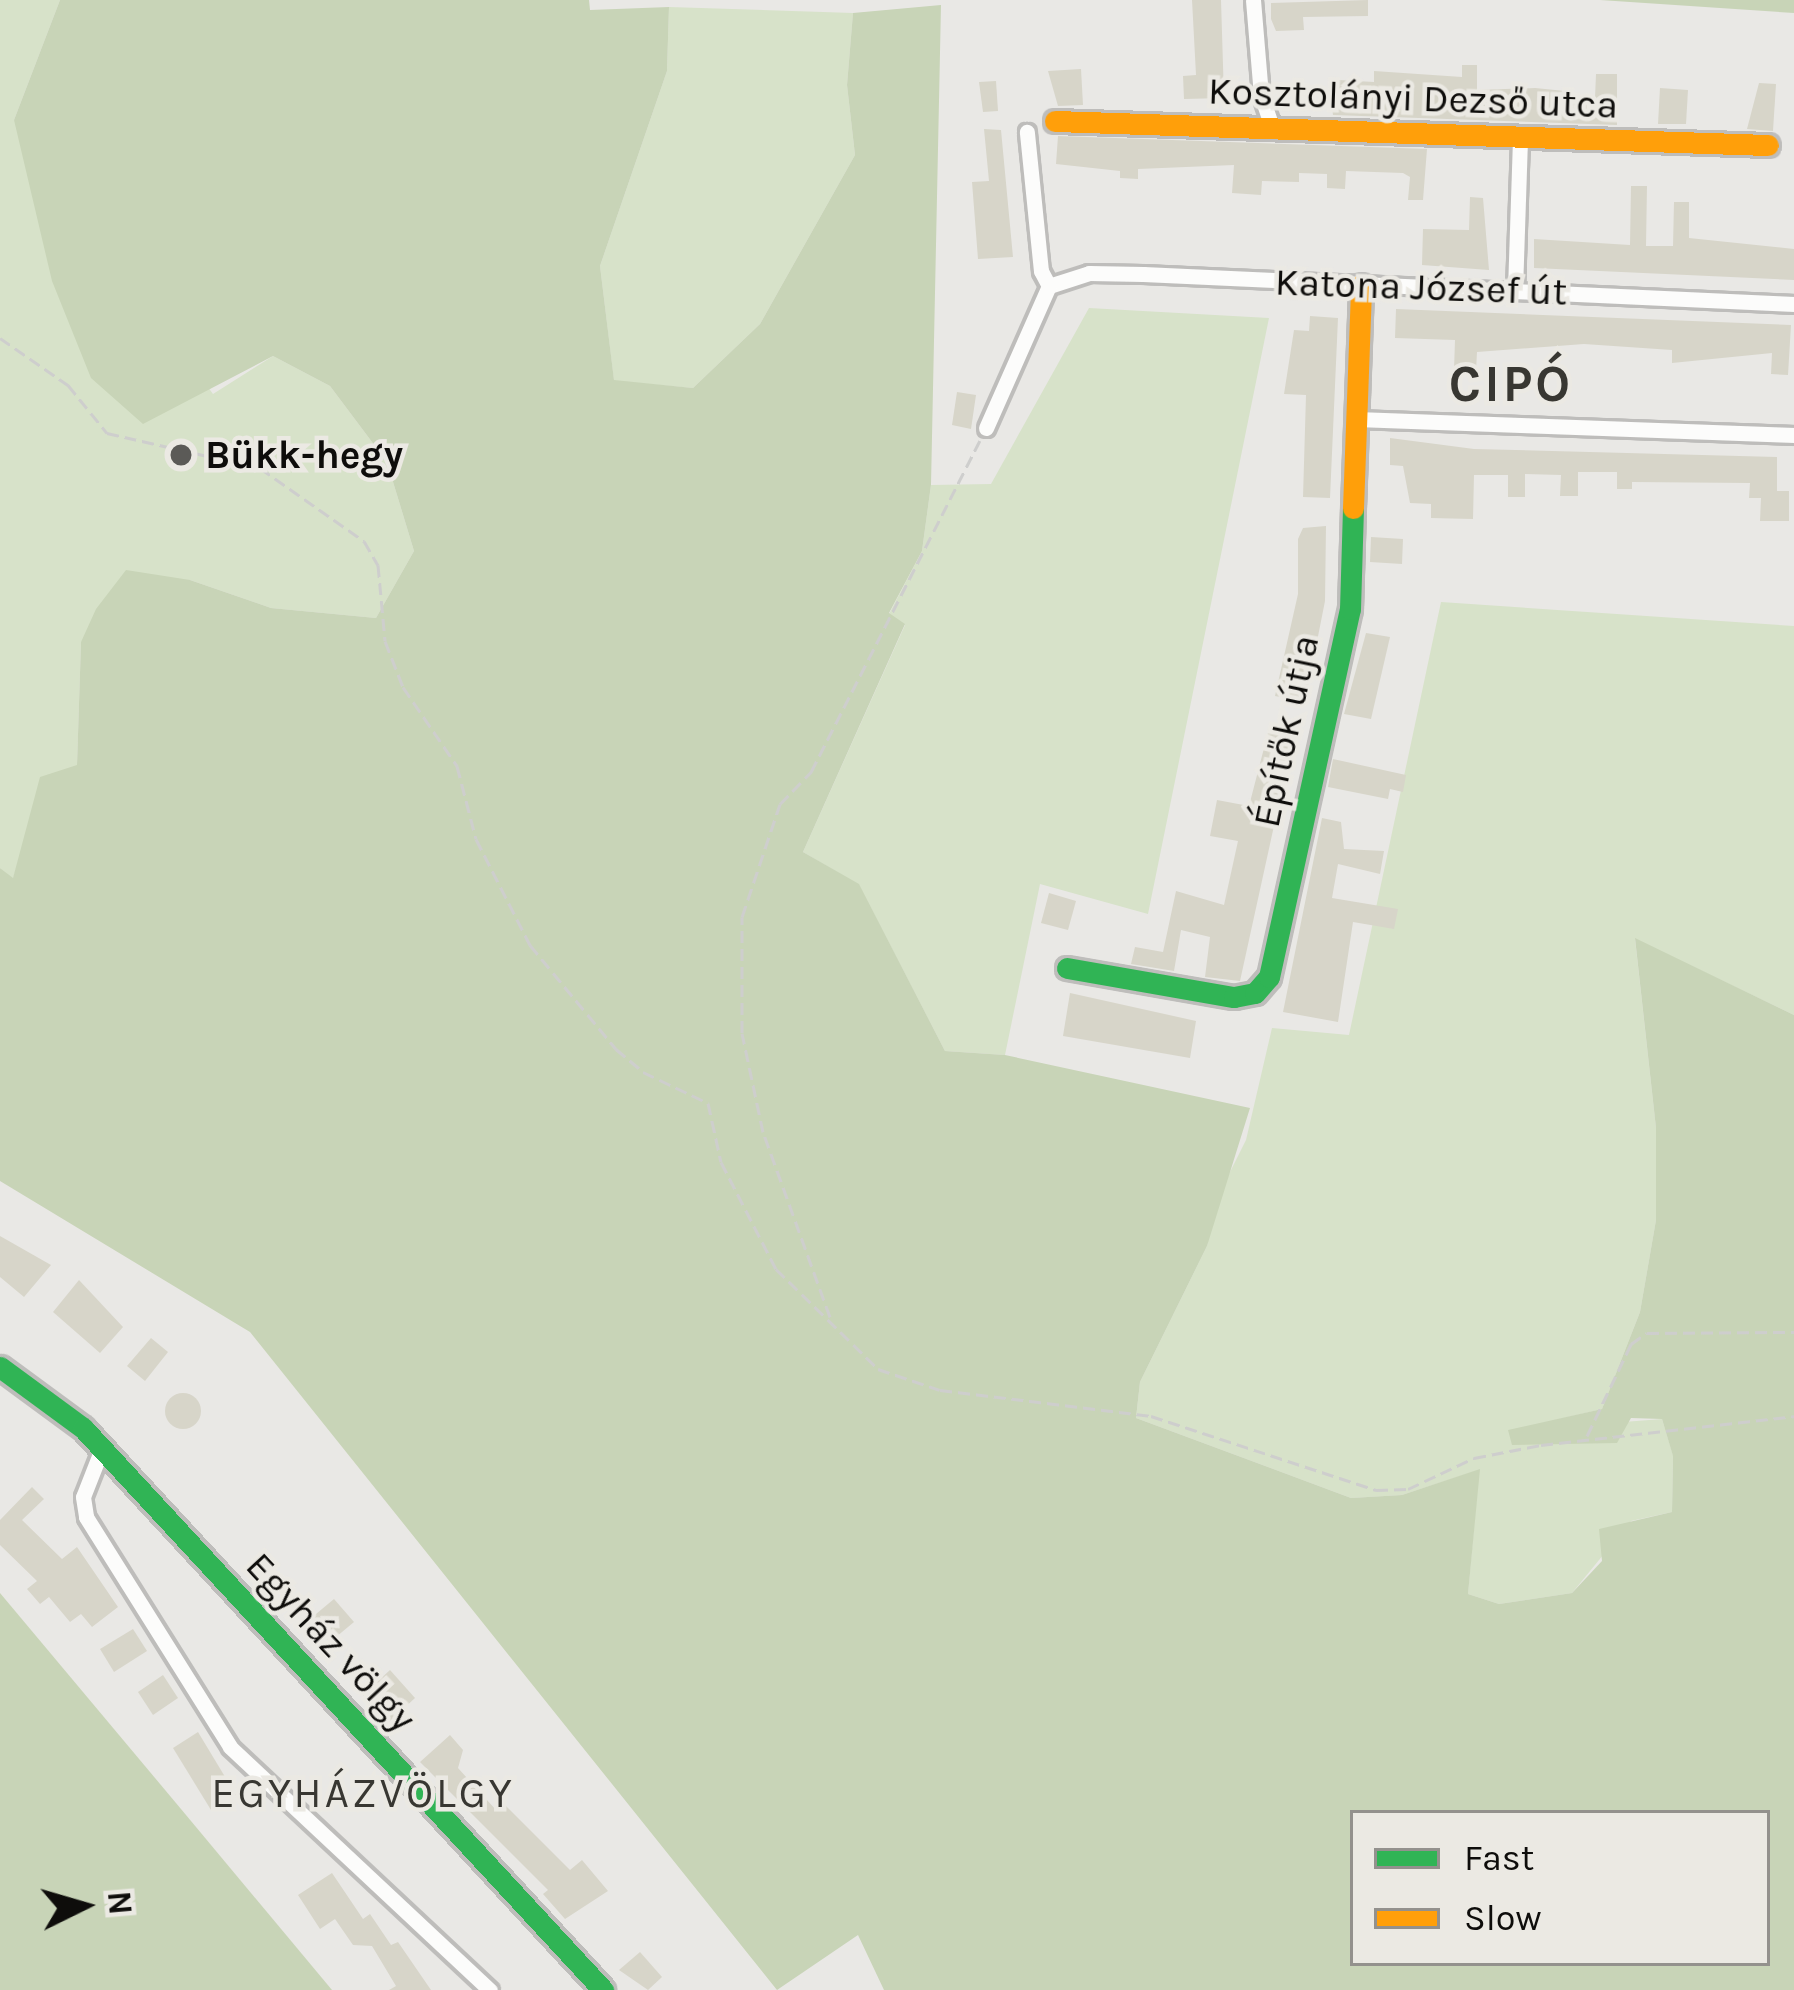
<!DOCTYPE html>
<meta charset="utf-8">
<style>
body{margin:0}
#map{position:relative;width:1794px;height:1990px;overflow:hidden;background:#e9e8e5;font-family:Karla,sans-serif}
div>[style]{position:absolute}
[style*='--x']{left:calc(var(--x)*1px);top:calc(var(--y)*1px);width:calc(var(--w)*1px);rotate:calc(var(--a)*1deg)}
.green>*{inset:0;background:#d7e2c9}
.forest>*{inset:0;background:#c8d4b7}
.building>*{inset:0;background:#d7d5c9}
.round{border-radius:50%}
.path>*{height:3px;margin-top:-1.5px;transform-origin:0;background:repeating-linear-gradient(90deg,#cececd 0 12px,transparent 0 18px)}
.roads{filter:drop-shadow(3px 0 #bebdbb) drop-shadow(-3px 0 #bebdbb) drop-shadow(0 3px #bebdbb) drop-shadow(0 -3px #bebdbb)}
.street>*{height:15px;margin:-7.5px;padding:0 7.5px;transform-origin:7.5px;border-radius:7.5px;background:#fcfcfb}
.fast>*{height:21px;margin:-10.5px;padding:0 10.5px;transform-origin:10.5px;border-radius:10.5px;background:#30b455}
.slow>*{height:21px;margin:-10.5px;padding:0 10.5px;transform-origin:10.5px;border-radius:10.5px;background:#ff9f0a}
.dots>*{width:33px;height:33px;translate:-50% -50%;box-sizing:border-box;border:6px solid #ebe9e3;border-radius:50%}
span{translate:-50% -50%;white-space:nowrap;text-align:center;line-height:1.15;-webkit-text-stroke:9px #ebe9e3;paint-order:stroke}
.street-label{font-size:39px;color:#0e0d0b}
.poi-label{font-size:39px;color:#0e0d0b;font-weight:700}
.left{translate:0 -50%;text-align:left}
.neighbourhood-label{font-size:42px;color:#383732;letter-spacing:3px}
.district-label{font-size:51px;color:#383732;font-weight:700;letter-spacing:3px}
.legend{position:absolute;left:1350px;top:1810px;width:420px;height:156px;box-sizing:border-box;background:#ebe9e3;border:3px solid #93918d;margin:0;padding:15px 21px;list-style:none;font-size:36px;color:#0e0d0b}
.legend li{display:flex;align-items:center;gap:24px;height:60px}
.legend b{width:60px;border:3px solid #93918d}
.north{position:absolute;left:24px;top:1846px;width:120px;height:120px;-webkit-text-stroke:9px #ebe9e3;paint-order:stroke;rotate:85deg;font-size:33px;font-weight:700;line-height:48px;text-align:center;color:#0e0d0b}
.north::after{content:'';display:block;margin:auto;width:42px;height:54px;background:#0e0d0b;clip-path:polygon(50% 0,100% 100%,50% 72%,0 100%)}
</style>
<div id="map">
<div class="green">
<i style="clip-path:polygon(0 0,60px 0,14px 120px,213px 394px,273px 356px,330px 386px,387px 462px,414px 551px,376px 618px,271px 608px,190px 580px,81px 642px,77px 766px,24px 842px,13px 879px,0 868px)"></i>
<i style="clip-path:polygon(669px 7px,853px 13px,847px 85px,855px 155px,760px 324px,693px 388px,614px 381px,600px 266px,667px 71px)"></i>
<i style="clip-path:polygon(1089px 308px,1269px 318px,1148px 914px,1040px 884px,1005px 1055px,945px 1051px,859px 885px,803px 852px,905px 625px,889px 614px,922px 551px,931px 485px,991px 484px)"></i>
<i style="clip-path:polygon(1441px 602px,1794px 626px,1794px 1015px,1635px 939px,1656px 1128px,1656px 1220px,1640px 1312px,1602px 1409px,1509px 1431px,1662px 1419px,1673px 1455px,1672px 1512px,1631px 1521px,1572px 1593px,1499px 1604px,1468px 1594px,1479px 1470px,1402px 1495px,1351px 1498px,1136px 1418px,1140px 1382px,1207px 1246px,1216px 1200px,1246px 1140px,1272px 1028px,1349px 1035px)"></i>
</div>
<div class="forest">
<i style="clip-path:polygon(evenodd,60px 0,589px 0,590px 10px,669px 7px,667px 71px,600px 266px,614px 380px,693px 388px,760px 324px,855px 155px,847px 85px,853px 13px,941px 5px,931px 485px,922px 551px,889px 613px,905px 624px,803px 852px,859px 884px,945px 1051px,1005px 1055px,1250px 1108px,1207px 1246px,1140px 1382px,1136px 1418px,1351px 1498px,1402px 1495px,1480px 1469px,1468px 1594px,1499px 1604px,1572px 1593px,1602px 1561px,1599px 1529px,1672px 1512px,1673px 1456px,1662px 1419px,1631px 1418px,1617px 1443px,1512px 1445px,1508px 1430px,1602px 1409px,1640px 1312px,1656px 1220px,1656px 1128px,1635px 938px,1794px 1015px,1794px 1990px,884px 1990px,858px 1935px,777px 1990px,250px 1332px,0 1181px,0 868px,13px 878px,40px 777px,77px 765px,81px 642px,96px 609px,126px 570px,190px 580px,271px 608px,376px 618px,414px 551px,387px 462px,330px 386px,273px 356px,143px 424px,91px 378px,52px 281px,14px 120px,60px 0,1353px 1813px,1767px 1813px,1767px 1963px,1353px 1963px,1353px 1813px)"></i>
<i style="clip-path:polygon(1600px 0,1794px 0,1794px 13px)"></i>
<i style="clip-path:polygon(0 1593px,181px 1809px,332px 1990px,0 1990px)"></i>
</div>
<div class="building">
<i style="clip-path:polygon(1192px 0,1221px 0,1224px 98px,1184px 99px,1183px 76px,1196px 75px)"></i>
<i style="clip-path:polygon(1368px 0,1368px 16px,1303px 17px,1304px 30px,1276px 31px,1271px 19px,1271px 3px)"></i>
<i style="clip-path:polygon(1462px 65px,1477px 65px,1477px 90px,1535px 88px,1565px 91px,1564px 97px,1595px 98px,1596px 74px,1617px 74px,1617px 125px,1333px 115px,1329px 85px,1339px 80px,1374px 82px,1374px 71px,1462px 77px)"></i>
<i style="clip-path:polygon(1081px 69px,1083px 105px,1058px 106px,1048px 71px)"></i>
<i style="clip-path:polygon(996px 81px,998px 111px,983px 112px,979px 82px)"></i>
<i style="clip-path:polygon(1759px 83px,1776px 84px,1773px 131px,1747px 129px)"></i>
<i style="clip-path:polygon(1660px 88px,1688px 90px,1686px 124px,1658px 124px)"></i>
<i style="clip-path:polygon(984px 129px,1001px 130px,1013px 257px,978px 259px,972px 182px,989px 181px)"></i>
<i style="clip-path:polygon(1058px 136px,1427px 149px,1423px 200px,1408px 200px,1410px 177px,1403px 173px,1346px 171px,1345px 189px,1327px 188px,1327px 174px,1299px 173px,1299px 182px,1262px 181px,1261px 195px,1232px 193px,1234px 165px,1138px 169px,1138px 179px,1120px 178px,1120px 171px,1056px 164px)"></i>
<i style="clip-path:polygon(1631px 186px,1647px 186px,1646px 246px,1673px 246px,1674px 202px,1689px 202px,1689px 238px,1794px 249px,1794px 280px,1534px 268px,1534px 239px,1630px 245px)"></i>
<i style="clip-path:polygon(1470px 197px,1483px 198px,1489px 270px,1422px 265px,1423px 229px,1469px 230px)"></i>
<i style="clip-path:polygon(1396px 309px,1791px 325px,1788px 375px,1771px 374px,1772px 353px,1672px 363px,1672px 350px,1584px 344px,1477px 352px,1476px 371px,1454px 370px,1455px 340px,1395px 338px)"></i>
<i style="clip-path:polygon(1310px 316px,1338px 318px,1330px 498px,1303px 497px,1306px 395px,1284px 394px,1294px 330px,1309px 331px)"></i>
<i style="clip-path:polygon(957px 392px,976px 395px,971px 429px,952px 425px)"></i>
<i style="clip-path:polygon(1390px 438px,1474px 449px,1777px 457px,1777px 491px,1789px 491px,1789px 521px,1760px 521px,1761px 498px,1749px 498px,1750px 483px,1632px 482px,1632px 489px,1617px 489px,1617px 472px,1578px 472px,1578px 496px,1560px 496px,1561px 475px,1525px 474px,1525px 497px,1508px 497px,1508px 475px,1474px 475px,1473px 519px,1431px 518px,1431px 504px,1410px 503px,1403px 466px,1390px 465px)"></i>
<i style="clip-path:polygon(1326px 526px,1325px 601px,1305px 702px,1275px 696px,1298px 594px,1298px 539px,1303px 528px)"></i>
<i style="clip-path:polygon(1371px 537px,1403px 539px,1402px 564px,1370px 562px)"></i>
<i style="clip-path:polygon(1366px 633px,1390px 637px,1371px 719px,1344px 714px)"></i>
<i style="clip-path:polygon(1270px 725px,1295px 730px,1240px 981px,1205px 977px,1210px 937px,1181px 930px,1174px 971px,1131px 964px,1135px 947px,1163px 952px,1176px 891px,1224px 905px,1238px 841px,1210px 836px,1217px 800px,1249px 806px)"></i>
<i style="clip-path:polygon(1333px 759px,1406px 775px,1403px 792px,1390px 789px,1388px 799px,1328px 787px)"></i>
<i style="clip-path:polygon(1322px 818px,1341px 822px,1344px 849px,1384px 851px,1380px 874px,1338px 864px,1332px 898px,1398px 909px,1394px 929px,1353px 922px,1338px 1022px,1283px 1012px)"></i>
<i style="clip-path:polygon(1049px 893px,1076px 901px,1068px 930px,1041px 923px)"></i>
<i style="clip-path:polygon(1070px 993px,1196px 1021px,1190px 1058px,1063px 1036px)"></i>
<i style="clip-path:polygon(0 1236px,51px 1265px,24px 1297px,0 1277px)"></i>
<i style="clip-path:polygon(79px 1280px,123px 1327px,100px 1353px,53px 1312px)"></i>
<i style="clip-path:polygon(151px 1338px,168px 1352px,145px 1381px,127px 1366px)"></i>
<i class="round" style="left:165px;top:1393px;width:36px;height:36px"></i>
<i style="clip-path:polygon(32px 1487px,44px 1499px,22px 1520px,62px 1559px,77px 1547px,118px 1607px,92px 1627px,81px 1614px,70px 1622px,49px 1597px,40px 1604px,27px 1589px,37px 1581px,0 1545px,0 1520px)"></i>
<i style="clip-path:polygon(334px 1599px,354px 1622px,330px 1642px,310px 1619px)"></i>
<i style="clip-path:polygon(133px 1629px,147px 1651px,114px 1672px,100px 1649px)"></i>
<i style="clip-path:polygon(390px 1670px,415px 1698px,388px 1723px,363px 1695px)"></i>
<i style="clip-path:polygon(163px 1675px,178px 1698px,153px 1715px,138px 1692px)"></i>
<i style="clip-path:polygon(198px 1732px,236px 1795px,211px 1810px,173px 1748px)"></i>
<i style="clip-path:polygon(450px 1735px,463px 1750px,458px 1768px,496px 1810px,503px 1803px,570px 1870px,582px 1860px,608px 1891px,565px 1919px,543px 1894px,548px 1890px,420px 1762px)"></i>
<i style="clip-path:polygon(332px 1873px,363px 1919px,370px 1914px,391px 1945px,398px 1942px,431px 1990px,389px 1990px,396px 1986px,372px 1946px,353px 1945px,335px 1919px,320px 1929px,298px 1895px)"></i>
<i style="clip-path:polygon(640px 1952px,662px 1977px,648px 1990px,619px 1970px)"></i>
</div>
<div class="path">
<i style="--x:0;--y:338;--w:83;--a:34.7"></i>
<i style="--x:68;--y:385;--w:62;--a:50.9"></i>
<i style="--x:107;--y:433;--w:157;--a:12.9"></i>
<i style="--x:260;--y:468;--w:127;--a:35.1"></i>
<i style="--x:364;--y:541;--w:28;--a:60"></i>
<i style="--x:378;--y:565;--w:76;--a:84.7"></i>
<i style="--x:385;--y:641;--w:49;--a:68.6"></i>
<i style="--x:403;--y:687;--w:96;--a:55.6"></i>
<i style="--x:457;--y:766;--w:75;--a:75.4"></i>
<i style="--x:476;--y:839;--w:119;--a:63"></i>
<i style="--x:530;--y:945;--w:135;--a:50.4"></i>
<i style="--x:616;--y:1049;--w:35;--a:40"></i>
<i style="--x:643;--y:1072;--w:72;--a:25.5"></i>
<i style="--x:708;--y:1103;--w:60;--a:77.6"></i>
<i style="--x:721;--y:1162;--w:120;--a:62.8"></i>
<i style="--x:776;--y:1269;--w:143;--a:44.4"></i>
<i style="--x:878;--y:1369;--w:65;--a:18.7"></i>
<i style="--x:940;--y:1390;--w:213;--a:7"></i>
<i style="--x:1151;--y:1416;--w:237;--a:18.2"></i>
<i style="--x:1376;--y:1490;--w:32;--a:-2"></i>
<i style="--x:1408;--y:1489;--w:73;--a:-25.2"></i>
<i style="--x:1474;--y:1458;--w:68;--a:-11"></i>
<i style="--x:1541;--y:1445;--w:255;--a:-6.5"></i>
<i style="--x:830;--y:1317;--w:197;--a:-109.9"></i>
<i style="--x:763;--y:1132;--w:101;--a:-102"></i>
<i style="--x:742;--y:1033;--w:116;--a:-90"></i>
<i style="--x:742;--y:917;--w:119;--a:-71.4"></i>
<i style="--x:780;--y:804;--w:45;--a:-45.9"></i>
<i style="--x:811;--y:772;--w:372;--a:-63"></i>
<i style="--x:1587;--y:1436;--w:102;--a:-64.4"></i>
<i style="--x:1631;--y:1344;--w:19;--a:-35"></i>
<i style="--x:1647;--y:1333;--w:147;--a:-0.4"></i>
</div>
<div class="roads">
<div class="street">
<i style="--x:1253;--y:0;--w:95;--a:85.2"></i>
<i style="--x:1261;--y:95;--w:37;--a:71"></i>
<i style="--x:1049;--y:286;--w:42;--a:-18"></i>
<i style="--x:1089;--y:273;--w:54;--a:1.1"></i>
<i style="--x:1143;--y:274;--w:652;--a:2.64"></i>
<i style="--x:1515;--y:290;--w:150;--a:-88.1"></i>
<i style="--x:1357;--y:419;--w:437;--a:2.1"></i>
<i style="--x:986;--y:428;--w:155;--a:-66.1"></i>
<i style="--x:1049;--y:286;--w:17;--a:-118"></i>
<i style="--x:1041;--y:271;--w:140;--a:-95.8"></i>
<i style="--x:101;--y:1451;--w:49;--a:111.4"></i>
<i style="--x:83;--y:1497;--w:20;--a:81"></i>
<i style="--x:86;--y:1517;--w:271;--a:57.9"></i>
<i style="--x:230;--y:1747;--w:356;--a:43.1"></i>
</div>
<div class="fast">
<i style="--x:1067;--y:968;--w:169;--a:9.9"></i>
<i style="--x:1234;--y:997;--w:21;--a:-11"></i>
<i style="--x:1255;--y:993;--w:21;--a:-49"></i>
<i style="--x:1269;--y:977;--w:377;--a:-77.6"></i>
<i style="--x:1350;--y:609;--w:101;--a:-88.3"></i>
<i style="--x:0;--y:1367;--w:103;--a:36.3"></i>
<i style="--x:83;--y:1428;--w:766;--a:47.22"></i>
</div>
<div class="slow">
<i style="--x:1055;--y:121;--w:713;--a:1.93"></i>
<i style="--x:1353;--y:508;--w:223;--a:-87.9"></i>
</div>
</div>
<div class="dots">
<i style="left:181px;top:455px;background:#5b5a57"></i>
</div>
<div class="street-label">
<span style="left:1413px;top:98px;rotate:2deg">Kosztolányi Dezső utca</span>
<span style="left:1421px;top:287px;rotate:2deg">Katona József út</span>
<span style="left:1286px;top:731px;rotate:-78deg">Építők útja</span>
<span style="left:331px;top:1642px;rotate:47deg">Egyház völgy</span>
</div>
<div class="poi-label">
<span class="left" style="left:205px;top:455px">Bükk-hegy</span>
</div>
<div class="neighbourhood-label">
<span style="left:363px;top:1793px">EGYHÁZVÖLGY</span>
</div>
<div class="district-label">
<span style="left:1511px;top:384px">CIPÓ</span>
</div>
<ul class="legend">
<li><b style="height:15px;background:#30b455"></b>Fast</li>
<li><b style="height:15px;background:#ff9f0a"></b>Slow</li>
</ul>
<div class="north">N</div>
</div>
